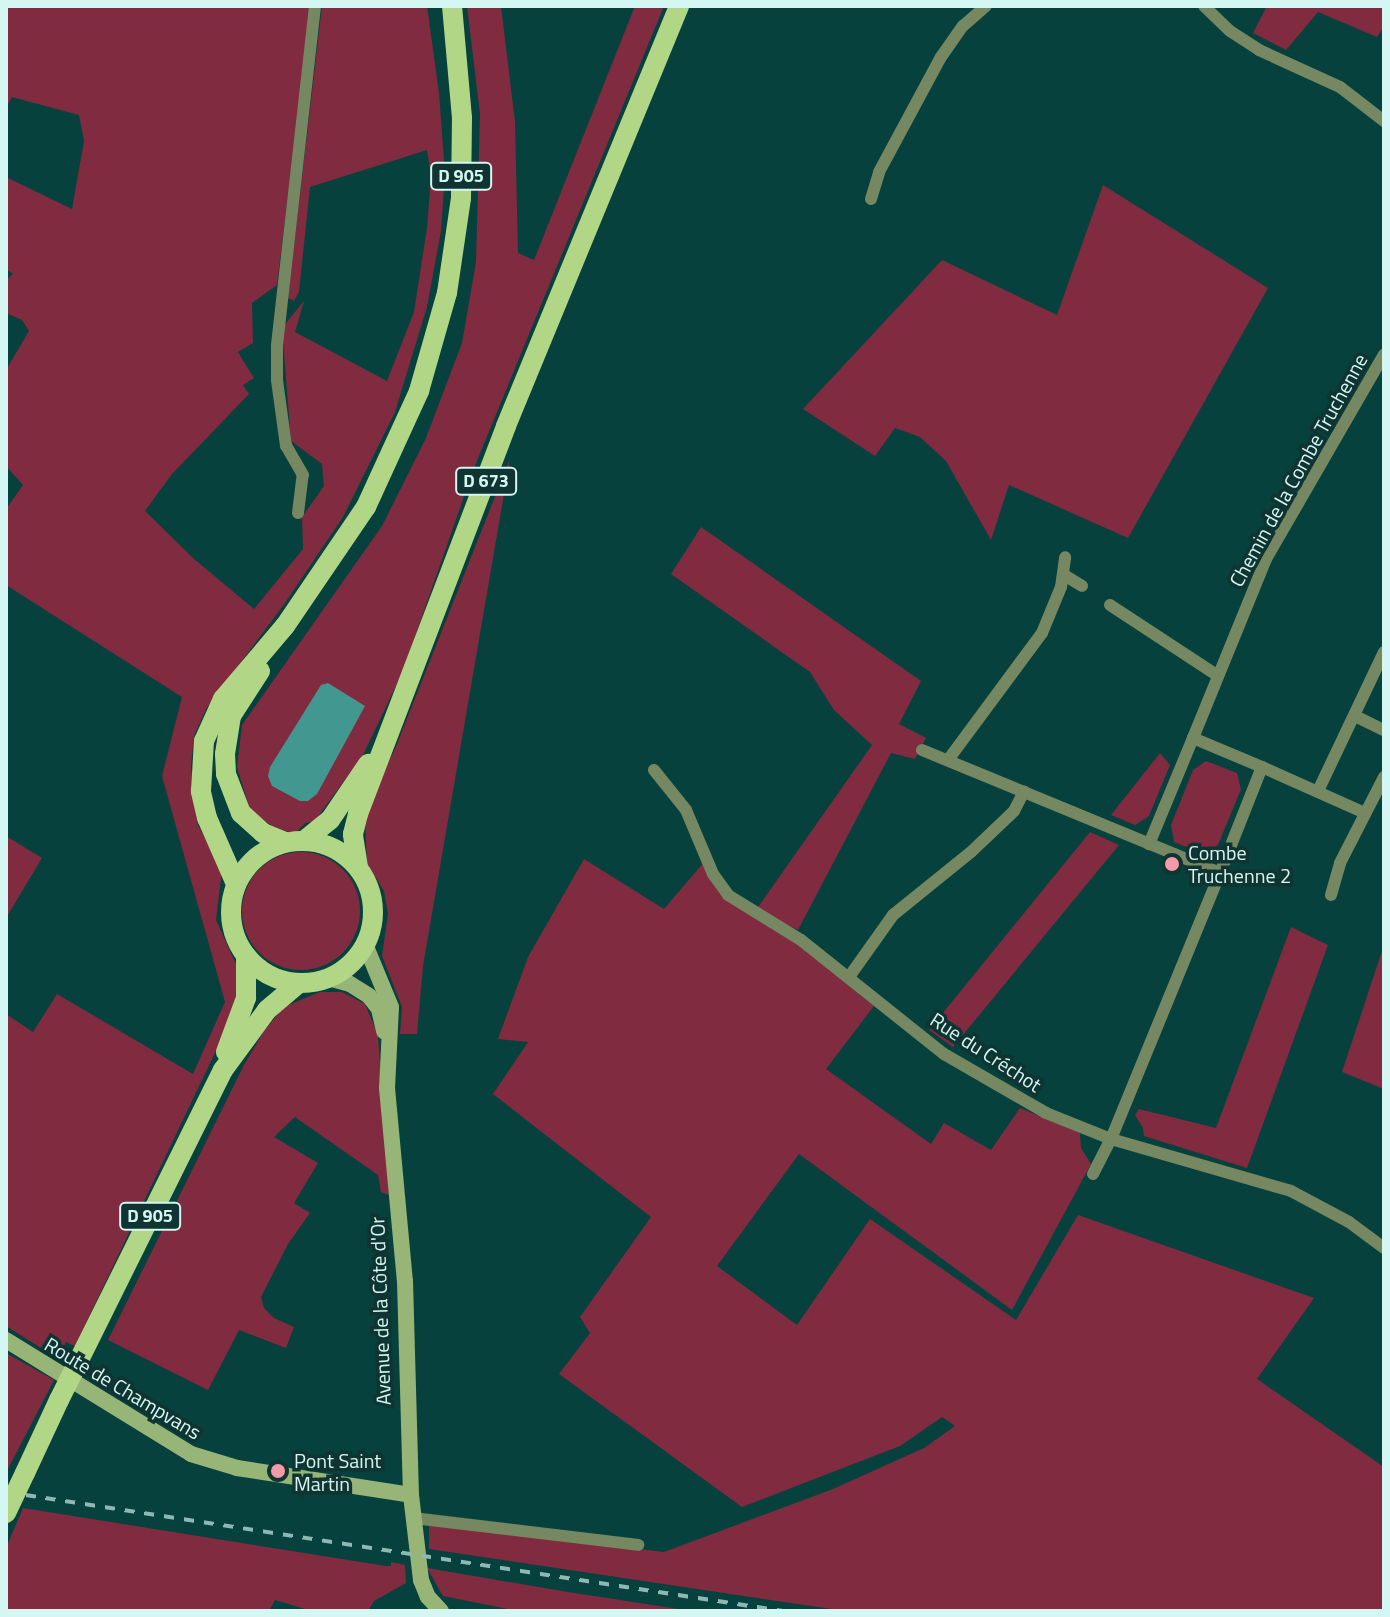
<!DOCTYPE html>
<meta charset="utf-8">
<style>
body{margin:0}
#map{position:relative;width:1390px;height:1617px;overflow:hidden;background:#06413e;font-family:"Titillium Web",sans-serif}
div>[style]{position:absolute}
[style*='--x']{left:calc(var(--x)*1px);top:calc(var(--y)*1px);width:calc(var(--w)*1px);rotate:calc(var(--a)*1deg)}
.green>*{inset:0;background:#802b3f}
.round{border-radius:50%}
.water>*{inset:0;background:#439791}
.street>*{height:12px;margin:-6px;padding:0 6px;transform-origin:6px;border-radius:6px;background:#758861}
.secondary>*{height:16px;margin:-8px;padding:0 8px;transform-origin:8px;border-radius:8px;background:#97b576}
.primary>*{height:20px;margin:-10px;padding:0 10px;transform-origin:10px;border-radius:10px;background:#b1d786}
.primary>.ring{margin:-10px;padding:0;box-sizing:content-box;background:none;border:20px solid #b1d786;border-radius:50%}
.rail>*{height:4px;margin-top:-2px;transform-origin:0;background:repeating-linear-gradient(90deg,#8db8b4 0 10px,transparent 0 20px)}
.primary-bridge>*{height:20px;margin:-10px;padding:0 10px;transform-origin:10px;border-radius:10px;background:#b1d786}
.dots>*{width:22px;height:22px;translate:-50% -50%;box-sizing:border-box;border:4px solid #0f3432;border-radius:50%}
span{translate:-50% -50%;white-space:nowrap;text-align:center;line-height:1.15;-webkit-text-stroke:7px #0f3432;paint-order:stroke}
.shield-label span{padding:2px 6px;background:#0f3432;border:2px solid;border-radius:6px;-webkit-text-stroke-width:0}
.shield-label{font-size:18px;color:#d5f7f3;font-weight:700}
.street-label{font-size:20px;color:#d5f7f3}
.poi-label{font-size:20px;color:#d5f7f3}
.left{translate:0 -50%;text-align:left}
.frame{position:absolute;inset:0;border:8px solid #d5f7f3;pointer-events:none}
</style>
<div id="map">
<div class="green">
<i style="clip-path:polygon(6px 6px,311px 6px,277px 285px,252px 303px,253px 343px,238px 352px,254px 378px,243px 385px,249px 394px,172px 474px,145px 511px,193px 558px,254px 609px,303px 549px,302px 517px,324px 486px,322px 464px,291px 441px,282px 328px,304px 301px,295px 332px,387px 381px,414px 312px,427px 228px,431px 176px,427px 150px,310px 187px,299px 292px,294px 301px,288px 298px,322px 6px,427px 6px,439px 93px,445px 174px,441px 231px,427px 307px,395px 412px,343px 517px,285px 603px,206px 709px,194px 736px,191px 766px,194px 802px,198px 825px,222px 870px,216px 920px,238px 969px,239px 993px,233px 1015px,75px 1346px,66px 1342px,57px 1358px,6px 1326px,6px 1014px,33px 1032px,57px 994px,193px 1074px,225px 1002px,162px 776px,182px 697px,6px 585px,6px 509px,23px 485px,6px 466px,6px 370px,29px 331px,22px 320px,6px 313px,6px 280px,13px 274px,6px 269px,6px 177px,72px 209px,84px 141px,79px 115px,12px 97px,6px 108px)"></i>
<i style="clip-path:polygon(467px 6px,501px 6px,515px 122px,518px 253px,534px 260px,635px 6px,664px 6px,474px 468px,403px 671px,363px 755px,314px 822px,305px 823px,295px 834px,272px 826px,250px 810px,237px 767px,242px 725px,382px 526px,426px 438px,462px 343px,476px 262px,480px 114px)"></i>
<i style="clip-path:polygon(1267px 6px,1384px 6px,1384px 26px,1377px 37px,1318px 12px,1286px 50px,1253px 33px)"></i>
<i style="clip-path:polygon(1103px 185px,1268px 288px,1128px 538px,1009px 485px,991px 540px,946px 461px,920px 437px,895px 428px,875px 456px,803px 409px,942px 260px,1057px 315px)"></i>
<i style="clip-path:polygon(510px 459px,423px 966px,417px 1034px,400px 1034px,402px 1007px,382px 956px,388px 914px,384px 891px,367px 863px,365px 822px,373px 793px,395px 749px)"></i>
<i style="clip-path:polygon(701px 527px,921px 681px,899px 724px,926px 738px,915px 759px,891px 753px,798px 930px,756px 910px,872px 745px,834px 710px,810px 672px,671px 574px)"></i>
<i style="clip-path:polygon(1160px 753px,1170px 765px,1149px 816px,1135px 825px,1111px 815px)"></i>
<i style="clip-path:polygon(1206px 761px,1237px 773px,1241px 789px,1218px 845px,1204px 854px,1174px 842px,1171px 825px,1193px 770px)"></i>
<i style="clip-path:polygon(1090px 832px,1119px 845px,953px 1047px,929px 1030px)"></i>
<i style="clip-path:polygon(6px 836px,42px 858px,6px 918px)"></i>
<i class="round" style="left:242px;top:852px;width:118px;height:118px"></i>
<i style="clip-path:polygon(584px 859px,664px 909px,705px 861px,712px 875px,874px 1006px,826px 1069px,931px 1144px,944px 1123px,991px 1150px,1020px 1108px,1080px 1133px,1081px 1148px,1091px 1164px,1012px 1310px,799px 1154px,717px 1266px,797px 1325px,870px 1219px,1016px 1320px,1078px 1215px,1314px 1298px,1257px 1379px,1384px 1467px,1383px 1611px,845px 1611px,429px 1549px,429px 1524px,664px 1552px,833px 1489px,924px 1448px,955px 1426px,942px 1417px,900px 1446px,742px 1507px,559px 1374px,590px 1333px,580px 1317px,651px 1217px,493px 1094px,528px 1042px,498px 1039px,528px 957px)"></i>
<i style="clip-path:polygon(1291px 927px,1328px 945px,1247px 1168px,1144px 1136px,1143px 1128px,1135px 1115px,1139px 1109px,1216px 1128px)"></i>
<i style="clip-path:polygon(1384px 945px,1384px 1089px,1342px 1072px)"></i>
<i style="clip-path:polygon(320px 992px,342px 992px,365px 1004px,378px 1035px,389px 1195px,381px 1192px,378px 1175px,295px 1117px,274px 1137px,318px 1163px,294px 1203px,310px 1213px,288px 1244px,261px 1297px,264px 1308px,274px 1318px,294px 1327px,286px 1348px,239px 1330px,208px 1390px,108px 1340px,244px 1065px,264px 1031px,284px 1007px)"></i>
<i style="clip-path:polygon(6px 1353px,54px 1380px,6px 1473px)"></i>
<i style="clip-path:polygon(23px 1508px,386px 1566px,391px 1566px,391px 1562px,405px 1565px,406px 1583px,374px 1601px,368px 1611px,312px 1611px,275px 1600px,269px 1611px,6px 1611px,6px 1548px)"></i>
<i style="clip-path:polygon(427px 1568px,568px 1592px,692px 1611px,517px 1611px,443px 1596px)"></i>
</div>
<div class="water">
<i style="clip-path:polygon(328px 683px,365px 706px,317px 794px,308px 801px,300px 801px,272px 786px,268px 776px,270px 767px,321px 685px)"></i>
</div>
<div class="street">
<i style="--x:1204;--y:6;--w:36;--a:44"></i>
<i style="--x:1230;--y:31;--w:35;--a:33"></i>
<i style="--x:1259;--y:50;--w:89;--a:24.6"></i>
<i style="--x:1340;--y:87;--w:56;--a:37.7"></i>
<i style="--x:871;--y:199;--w:28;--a:-73"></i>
<i style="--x:879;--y:172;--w:131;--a:-61.7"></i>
<i style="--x:941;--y:57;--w:38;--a:-55"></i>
<i style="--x:963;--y:26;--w:30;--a:-41"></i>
<i style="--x:298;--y:513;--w:38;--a:-83"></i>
<i style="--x:303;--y:475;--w:34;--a:-120"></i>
<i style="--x:286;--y:446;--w:67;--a:-97.8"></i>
<i style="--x:277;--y:380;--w:35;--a:-90"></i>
<i style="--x:277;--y:345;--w:341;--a:-83.6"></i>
<i style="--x:1064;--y:575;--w:21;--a:31"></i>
<i style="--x:1110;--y:605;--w:129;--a:33.3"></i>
<i style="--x:1355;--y:716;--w:32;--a:26"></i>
<i style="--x:1193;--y:738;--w:193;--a:-67.8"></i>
<i style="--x:1266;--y:559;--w:236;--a:-60"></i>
<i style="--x:922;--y:750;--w:322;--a:22.4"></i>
<i style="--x:1220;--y:873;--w:114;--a:-68.4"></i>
<i style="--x:1262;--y:767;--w:75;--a:-157.2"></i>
<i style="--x:1193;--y:738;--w:115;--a:112.5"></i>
<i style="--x:948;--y:760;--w:158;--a:-53.5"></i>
<i style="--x:1042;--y:633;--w:50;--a:-67.6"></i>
<i style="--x:1061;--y:587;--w:30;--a:-82"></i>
<i style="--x:1262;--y:767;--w:113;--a:24.1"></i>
<i style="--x:654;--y:770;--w:51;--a:51.3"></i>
<i style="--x:686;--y:810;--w:69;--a:67.1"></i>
<i style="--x:713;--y:874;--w:26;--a:54"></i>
<i style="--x:728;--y:895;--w:86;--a:31.7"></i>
<i style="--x:801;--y:940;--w:183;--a:38.6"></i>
<i style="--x:944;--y:1054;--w:118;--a:30"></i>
<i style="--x:1046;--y:1113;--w:70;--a:21.8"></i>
<i style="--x:1111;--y:1139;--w:187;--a:16.1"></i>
<i style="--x:1291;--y:1191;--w:66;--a:28.1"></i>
<i style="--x:1349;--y:1222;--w:44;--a:36.6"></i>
<i style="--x:1318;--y:791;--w:154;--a:-64.6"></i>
<i style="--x:1331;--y:895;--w:33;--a:-74"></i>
<i style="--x:1340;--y:863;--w:97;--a:-62.9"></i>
<i style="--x:849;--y:977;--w:76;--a:-54.6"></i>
<i style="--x:893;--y:915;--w:100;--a:-38.9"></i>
<i style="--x:971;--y:852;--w:59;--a:-43.6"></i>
<i style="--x:1014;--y:811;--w:22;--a:-63"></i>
<i style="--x:1093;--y:1174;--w:39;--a:-63"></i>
<i style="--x:1111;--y:1139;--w:287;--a:-67.7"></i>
<i style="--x:413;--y:1518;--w:227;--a:6.8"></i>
</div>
<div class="secondary">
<i style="--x:365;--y:944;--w:68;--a:67.6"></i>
<i style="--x:391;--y:1007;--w:81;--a:92.8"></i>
<i style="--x:387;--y:1088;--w:194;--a:84.7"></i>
<i style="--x:405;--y:1281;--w:214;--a:88.4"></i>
<i style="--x:411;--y:1495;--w:86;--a:83.3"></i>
<i style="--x:421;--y:1580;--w:18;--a:68"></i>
<i style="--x:428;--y:1597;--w:19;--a:47"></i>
<i style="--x:328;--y:978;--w:23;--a:15"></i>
<i style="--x:350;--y:984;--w:22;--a:32"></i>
<i style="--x:369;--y:996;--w:16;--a:52"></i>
<i style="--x:379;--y:1009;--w:23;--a:77"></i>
<i style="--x:6;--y:1340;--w:217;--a:31.6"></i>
<i style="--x:191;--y:1454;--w:48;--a:16.9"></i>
<i style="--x:237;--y:1468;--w:176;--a:8.8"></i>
</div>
<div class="primary">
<i style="--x:260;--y:671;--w:54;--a:122.8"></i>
<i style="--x:231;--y:716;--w:38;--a:99"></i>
<i style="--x:225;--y:754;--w:20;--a:87"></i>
<i style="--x:226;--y:774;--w:42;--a:69"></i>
<i style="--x:241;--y:813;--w:30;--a:42"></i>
<i style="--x:263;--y:833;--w:24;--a:22"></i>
<i style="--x:305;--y:840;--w:32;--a:-39"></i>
<i style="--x:330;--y:820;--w:68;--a:-55.8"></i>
<i class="ring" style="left:231px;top:841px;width:122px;height:122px"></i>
<i style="--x:358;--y:867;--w:33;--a:-99"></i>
<i style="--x:353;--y:834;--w:21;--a:-76"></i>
<i style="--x:358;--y:814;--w:415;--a:-69.1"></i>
<i style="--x:506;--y:426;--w:454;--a:-67.6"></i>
<i style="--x:236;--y:884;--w:72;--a:-113.7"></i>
<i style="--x:207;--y:818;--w:28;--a:-103"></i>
<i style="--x:201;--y:791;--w:50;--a:-86.6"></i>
<i style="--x:204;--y:741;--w:46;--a:-65.7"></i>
<i style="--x:223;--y:699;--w:96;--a:-49.7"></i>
<i style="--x:285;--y:626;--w:144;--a:-55.8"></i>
<i style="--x:366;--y:507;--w:128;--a:-65.4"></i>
<i style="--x:419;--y:391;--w:102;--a:-74.1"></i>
<i style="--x:447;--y:293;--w:96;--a:-81.6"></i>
<i style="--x:461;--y:198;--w:80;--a:-89.3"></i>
<i style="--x:462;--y:118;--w:112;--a:-95.1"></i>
<i style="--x:226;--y:1052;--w:58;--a:-69.7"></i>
<i style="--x:246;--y:998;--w:42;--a:-90"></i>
<i style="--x:78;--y:1362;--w:326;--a:-63.6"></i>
<i style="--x:223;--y:1070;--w:74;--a:-53.7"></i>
<i style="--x:267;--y:1010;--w:42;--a:-40.2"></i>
<i style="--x:25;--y:1473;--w:81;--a:-65"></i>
</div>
<div class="rail">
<i style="--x:6;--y:1492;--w:786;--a:8.71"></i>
</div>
<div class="primary-bridge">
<i style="--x:59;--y:1400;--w:42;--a:-63.4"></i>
<i style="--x:6;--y:1513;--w:44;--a:-64.6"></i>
</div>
<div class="dots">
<i style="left:1172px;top:864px;background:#f39aa8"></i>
<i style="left:278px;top:1471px;background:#f39aa8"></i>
</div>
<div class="shield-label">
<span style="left:461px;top:176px">D 905</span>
<span style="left:486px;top:481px">D 673</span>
<span style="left:150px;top:1216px">D 905</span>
</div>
<div class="street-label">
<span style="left:1298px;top:470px;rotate:-61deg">Chemin de la Combe Truchenne</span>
<span style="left:986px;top:1052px;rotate:33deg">Rue du Créchot</span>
<span style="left:380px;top:1311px;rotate:-92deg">Avenue de la Côte d'Or</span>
<span style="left:123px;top:1388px;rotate:31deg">Route de Champvans</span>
</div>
<div class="poi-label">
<span class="left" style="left:1188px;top:864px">Combe<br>Truchenne 2</span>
<span class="left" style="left:294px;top:1472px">Pont Saint<br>Martin</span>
</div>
<div class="frame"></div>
</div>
